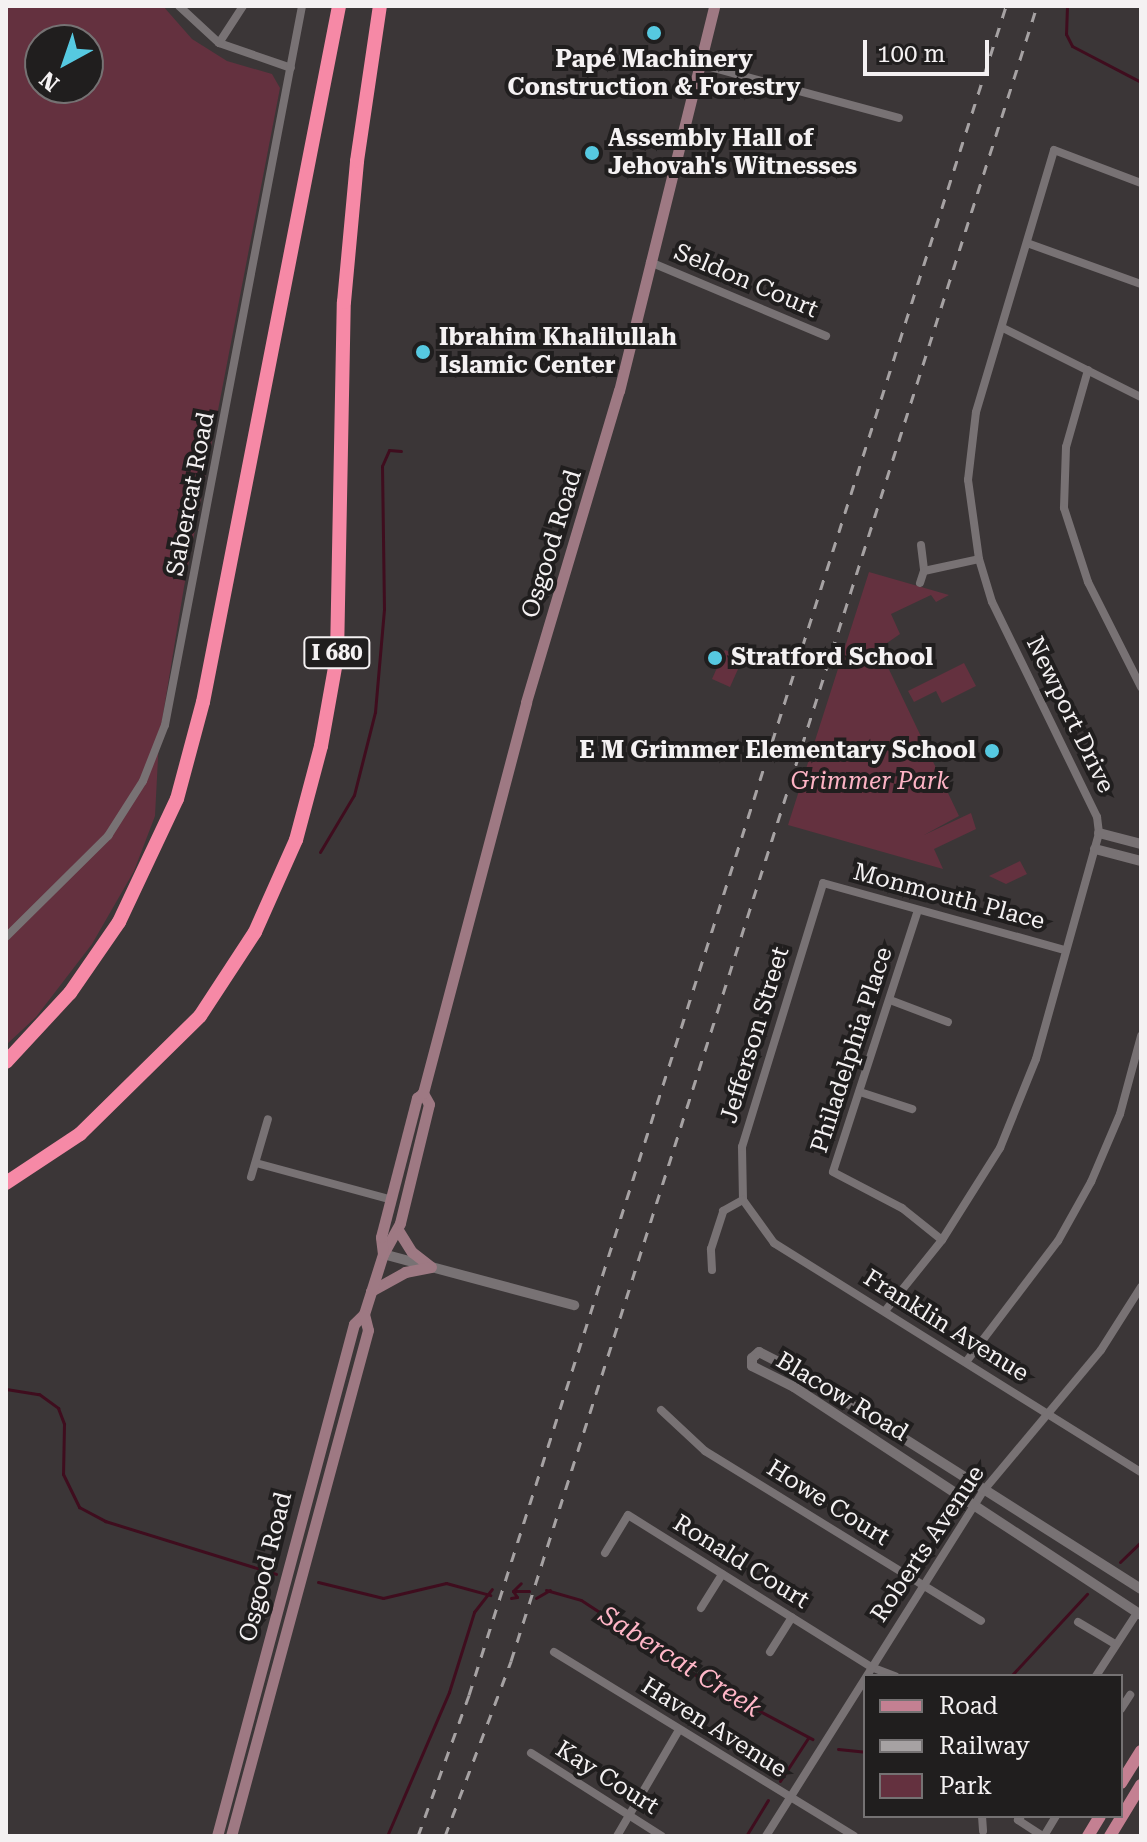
<!DOCTYPE html>
<meta charset="utf-8">
<style>
body{margin:0}
#map{position:relative;width:1147px;height:1842px;overflow:hidden;background:#3b3637;font-family:"Roboto Serif",serif}
div>[style]{position:absolute}
[style*='--x']{left:calc(var(--x)*1px);top:calc(var(--y)*1px);width:calc(var(--w)*1px);rotate:calc(var(--a)*1deg)}
.green>*{inset:0;background:#64313f}
.stream>*{height:3px;margin:-1.5px;padding:0 1.5px;transform-origin:1.5px;border-radius:1.5px;background:#3f0d1e}
.minor>*{height:8px;margin:-4px;padding:0 4px;transform-origin:4px;border-radius:4px;background:#787274}
.tertiary>*{height:10px;margin:-5px;padding:0 5px;transform-origin:5px;border-radius:5px;background:#787274}
.secondary>*{height:11px;margin:-5.5px;padding:0 5.5px;transform-origin:5.5px;border-radius:5.5px;background:#9e7983}
.primary>*{height:12px;margin:-6px;padding:0 6px;transform-origin:6px;border-radius:6px;background:#c48092}
.motorway>*{height:14px;margin:-7px;padding:0 7px;transform-origin:7px;border-radius:7px;background:#f689a6}
.rail>*{height:3px;margin-top:-1.5px;transform-origin:0;background:repeating-linear-gradient(90deg,#a6a2a3 0 10px,transparent 0 20px)}
.dots>*{width:22px;height:22px;translate:-50% -50%;box-sizing:border-box;border:4px solid #201e1e;border-radius:50%}
span{translate:-50% -50%;white-space:nowrap;text-align:center;line-height:1.15;-webkit-text-stroke:8px #201e1e;paint-order:stroke}
.shield-label span{padding:2px 6px;background:#201e1e;border:2px solid;border-radius:6px;-webkit-text-stroke-width:0}
.shield-label{font-size:22px;color:#f4f1f2;font-weight:700}
.poi-label{font-size:24px;color:#f4f1f2;font-weight:700}
.left{translate:0 -50%;text-align:left}
.right{translate:-100% -50%;text-align:right}
.street-label{font-size:24px;color:#f4f1f2}
.park-label{font-size:24px;color:#fcb3c4;font-style:italic}
.water-label{font-size:26px;color:#ffb6c7;font-style:italic}
.frame{position:absolute;inset:0;border:8px solid #f4f1f2;pointer-events:none}
.legend{position:absolute;left:863px;top:1674px;width:260px;height:144px;box-sizing:border-box;background:#201e1e;border:2px solid #757273;margin:0;padding:10px 14px;list-style:none;font-size:24px;color:#f4f1f2}
.legend li{display:flex;align-items:center;gap:16px;height:40px}
.legend b{width:40px;border:2px solid #757273}
.north{position:absolute;left:24px;top:24px;width:80px;height:80px;box-sizing:border-box;background:#201e1e;border:2px solid #757273;border-radius:50%;rotate:220deg;font-size:22px;font-weight:700;line-height:32px;text-align:center;color:#f4f1f2}
.north::after{content:'';display:block;margin:auto;width:28px;height:36px;background:#56c9e1;clip-path:polygon(50% 0,100% 100%,50% 72%,0 100%)}
.scale{position:absolute;left:863px;top:40px;width:126px;height:36px;box-sizing:border-box;border:4px solid #f4f1f2;border-top:0;padding-left:10px;font-size:24px;line-height:28px;white-space:nowrap;color:#f4f1f2;-webkit-text-stroke:6px #201e1e;paint-order:stroke}
</style>
<div id="map">
<div class="green">
<i style="clip-path:polygon(evenodd,6px 6px,163px 6px,192px 39px,227px 61px,272px 74px,280px 88px,184px 587px,159px 739px,155px 816px,134px 871px,92px 944px,36px 1017px,6px 1045px,6px 6px,40px 40px,88px 40px,88px 88px,40px 88px,40px 40px)"></i>
<i style="clip-path:polygon(869px 572px,949px 595px,936px 602px,931px 595px,891px 614px,900px 634px,887px 643px,884px 659px,959px 816px,924px 835px,971px 813px,976px 829px,934px 849px,943px 869px,788px 825px)"></i>
<i style="clip-path:polygon(725px 650px,743px 658px,730px 687px,712px 679px)"></i>
<i style="clip-path:polygon(964px 663px,976px 686px,942px 703px,936px 691px,914px 702px,908px 691px)"></i>
<i style="clip-path:polygon(1020px 861px,1027px 874px,1006px 884px,989px 876px)"></i>
</div>
<div class="stream">
<i style="--x:1067;--y:6;--w:28;--a:92"></i>
<i style="--x:1066;--y:34;--w:13;--a:63"></i>
<i style="--x:1072;--y:46;--w:78;--a:27.6"></i>
<i style="--x:320;--y:852;--w:66;--a:-59.2"></i>
<i style="--x:354;--y:795;--w:86;--a:-75.8"></i>
<i style="--x:375;--y:712;--w:103;--a:-85"></i>
<i style="--x:384;--y:609;--w:143;--a:-90.8"></i>
<i style="--x:382;--y:466;--w:17;--a:-66"></i>
<i style="--x:389;--y:450;--w:12;--a:5"></i>
<i style="--x:6;--y:1389;--w:33;--a:9"></i>
<i style="--x:39;--y:1394;--w:24;--a:36"></i>
<i style="--x:58;--y:1408;--w:17;--a:69"></i>
<i style="--x:64;--y:1424;--w:50;--a:91.1"></i>
<i style="--x:63;--y:1474;--w:37;--a:64"></i>
<i style="--x:79;--y:1507;--w:30;--a:28"></i>
<i style="--x:105;--y:1521;--w:179;--a:17.2"></i>
<i style="--x:1120;--y:1562;--w:29;--a:-44"></i>
<i style="--x:318;--y:1582;--w:67;--a:13.8"></i>
<i style="--x:383;--y:1598;--w:65;--a:-13.4"></i>
<i style="--x:446;--y:1583;--w:46;--a:15.3"></i>
<i style="--x:546;--y:1590;--w:36;--a:16"></i>
<i style="--x:581;--y:1600;--w:155;--a:33.2"></i>
<i style="--x:711;--y:1685;--w:115;--a:28.1"></i>
<i style="--x:513;--y:1591;--w:16;--a:0"></i>
<i style="--x:513;--y:1591;--w:11;--a:-45"></i>
<i style="--x:511;--y:1598;--w:6;--a:-9"></i>
<i style="--x:517;--y:1597;--w:7;--a:-124"></i>
<i style="--x:536;--y:1598;--w:16;--a:-30"></i>
<i style="--x:1011;--y:1676;--w:112;--a:-47.2"></i>
<i style="--x:838;--y:1749;--w:27;--a:6"></i>
<i style="--x:780;--y:1781;--w:51;--a:-56.9"></i>
<i style="--x:387;--y:1836;--w:157;--a:-66.7"></i>
<i style="--x:449;--y:1692;--w:84;--a:-72.6"></i>
<i style="--x:474;--y:1612;--w:29;--a:-52"></i>
<i style="--x:746;--y:1836;--w:42;--a:-58.6"></i>
</div>
<div class="minor">
<i style="--x:179;--y:6;--w:54;--a:42.8"></i>
<i style="--x:219;--y:43;--w:76;--a:19.1"></i>
<i style="--x:219;--y:43;--w:44;--a:-57"></i>
<i style="--x:699;--y:64;--w:207;--a:15.1"></i>
<i style="--x:1027;--y:243;--w:121;--a:19.8"></i>
<i style="--x:650;--y:262;--w:191;--a:22.8"></i>
<i style="--x:1003;--y:328;--w:154;--a:26.6"></i>
<i style="--x:1088;--y:370;--w:80;--a:105.9"></i>
<i style="--x:1066;--y:447;--w:61;--a:91.9"></i>
<i style="--x:1064;--y:508;--w:78;--a:72"></i>
<i style="--x:1088;--y:582;--w:118;--a:63.2"></i>
<i style="--x:921;--y:545;--w:26;--a:83"></i>
<i style="--x:920;--y:583;--w:13;--a:-72"></i>
<i style="--x:924;--y:571;--w:56;--a:-12.3"></i>
<i style="--x:918;--y:910;--w:275;--a:108"></i>
<i style="--x:833;--y:1172;--w:78;--a:27.6"></i>
<i style="--x:902;--y:1208;--w:51;--a:38.7"></i>
<i style="--x:6;--y:937;--w:144;--a:-44.7"></i>
<i style="--x:108;--y:836;--w:65;--a:-57.5"></i>
<i style="--x:143;--y:781;--w:60;--a:-68.6"></i>
<i style="--x:165;--y:725;--w:732;--a:-79.21"></i>
<i style="--x:890;--y:1000;--w:62;--a:20.8"></i>
<i style="--x:860;--y:1092;--w:55;--a:18.1"></i>
<i style="--x:256;--y:1163;--w:141;--a:15.2"></i>
<i style="--x:251;--y:1177;--w:60;--a:-73.7"></i>
<i style="--x:743;--y:1200;--w:53;--a:-91.1"></i>
<i style="--x:742;--y:1147;--w:276;--a:-72.9"></i>
<i style="--x:823;--y:883;--w:251;--a:15.5"></i>
<i style="--x:743;--y:1200;--w:53;--a:54.2"></i>
<i style="--x:774;--y:1243;--w:433;--a:32"></i>
<i style="--x:712;--y:1270;--w:21;--a:-93"></i>
<i style="--x:711;--y:1249;--w:40;--a:-72"></i>
<i style="--x:723;--y:1211;--w:23;--a:-29"></i>
<i style="--x:885;--y:1311;--w:91;--a:-51.2"></i>
<i style="--x:942;--y:1240;--w:109;--a:-57.8"></i>
<i style="--x:1000;--y:1148;--w:96;--a:-68"></i>
<i style="--x:1036;--y:1059;--w:235;--a:-74.4"></i>
<i style="--x:1099;--y:833;--w:16;--a:-97"></i>
<i style="--x:1097;--y:817;--w:239;--a:-116"></i>
<i style="--x:992;--y:602;--w:45;--a:-106.8"></i>
<i style="--x:979;--y:559;--w:80;--a:-97.9"></i>
<i style="--x:968;--y:480;--w:68;--a:-83.3"></i>
<i style="--x:976;--y:412;--w:273;--a:-73.4"></i>
<i style="--x:1054;--y:150;--w:93;--a:20.8"></i>
<i style="--x:966;--y:1362;--w:152;--a:-52.8"></i>
<i style="--x:1058;--y:1241;--w:68;--a:-60.8"></i>
<i style="--x:1091;--y:1182;--w:74;--a:-66.9"></i>
<i style="--x:1120;--y:1114;--w:81;--a:-74.9"></i>
<i style="--x:661;--y:1410;--w:60;--a:43"></i>
<i style="--x:705;--y:1451;--w:324;--a:31.6"></i>
<i style="--x:605;--y:1553;--w:44;--a:-58.8"></i>
<i style="--x:628;--y:1515;--w:287;--a:32"></i>
<i style="--x:871;--y:1667;--w:26;--a:21"></i>
<i style="--x:701;--y:1608;--w:40;--a:-58"></i>
<i style="--x:1078;--y:1622;--w:43;--a:30.7"></i>
<i style="--x:554;--y:1652;--w:352;--a:31.5"></i>
<i style="--x:770;--y:1652;--w:41;--a:-57.8"></i>
<i style="--x:1096;--y:1676;--w:75;--a:-56.9"></i>
<i style="--x:1121;--y:1709;--w:17;--a:-57"></i>
<i style="--x:531;--y:1753;--w:155;--a:32.4"></i>
<i style="--x:982;--y:1816;--w:15;--a:86"></i>
<i style="--x:1021;--y:1816;--w:5;--a:127"></i>
<i style="--x:1018;--y:1820;--w:30;--a:33"></i>
<i style="--x:617;--y:1836;--w:123;--a:-59.7"></i>
<i style="--x:766;--y:1836;--w:409;--a:-57.8"></i>
<i style="--x:984;--y:1490;--w:182;--a:-50.1"></i>
<i style="--x:1101;--y:1350;--w:75;--a:-57.6"></i>
<i style="--x:1044;--y:1836;--w:23;--a:-59"></i>
</div>
<div class="tertiary">
<i style="--x:1099;--y:833;--w:43;--a:14.7"></i>
<i style="--x:1095;--y:849;--w:48;--a:14.6"></i>
<i style="--x:383;--y:1254;--w:198;--a:15"></i>
<i style="--x:1141;--y:1589;--w:404;--a:-147.6"></i>
<i style="--x:800;--y:1373;--w:46;--a:-152.9"></i>
<i style="--x:759;--y:1352;--w:9;--a:139"></i>
<i style="--x:752;--y:1358;--w:8;--a:90"></i>
<i style="--x:752;--y:1366;--w:47;--a:26.6"></i>
<i style="--x:794;--y:1387;--w:415;--a:33.3"></i>
</div>
<div class="secondary">
<i style="--x:398;--y:1230;--w:26;--a:58"></i>
<i style="--x:412;--y:1252;--w:24;--a:38"></i>
<i style="--x:383;--y:1254;--w:35;--a:-61"></i>
<i style="--x:400;--y:1223;--w:122;--a:-76.3"></i>
<i style="--x:429;--y:1104;--w:13;--a:-119"></i>
<i style="--x:371;--y:1291;--w:39;--a:-29"></i>
<i style="--x:405;--y:1272;--w:26;--a:-11"></i>
<i style="--x:217;--y:1836;--w:530;--a:-75.02"></i>
<i style="--x:354;--y:1324;--w:14;--a:-45"></i>
<i style="--x:364;--y:1314;--w:63;--a:-72.4"></i>
<i style="--x:383;--y:1254;--w:17;--a:-97"></i>
<i style="--x:381;--y:1237;--w:144;--a:-75.5"></i>
<i style="--x:417;--y:1098;--w:8;--a:-40"></i>
<i style="--x:423;--y:1093;--w:404;--a:-75.2"></i>
<i style="--x:526;--y:702;--w:325;--a:-73.4"></i>
<i style="--x:619;--y:391;--w:397;--a:-76.1"></i>
<i style="--x:231;--y:1836;--w:524;--a:-74.85"></i>
<i style="--x:368;--y:1330;--w:16;--a:-104"></i>
</div>
<div class="primary">
<i style="--x:1121;--y:1783;--w:38;--a:-58"></i>
<i style="--x:1088;--y:1836;--w:23;--a:-59"></i>
<i style="--x:1110;--y:1836;--w:60;--a:-58.7"></i>
</div>
<div class="motorway">
<i style="--x:6;--y:1062;--w:94;--a:-47.2"></i>
<i style="--x:70;--y:993;--w:86;--a:-55.4"></i>
<i style="--x:119;--y:922;--w:136;--a:-64.8"></i>
<i style="--x:177;--y:799;--w:100;--a:-75"></i>
<i style="--x:203;--y:702;--w:709;--a:-78.94"></i>
<i style="--x:6;--y:1183;--w:89;--a:-33.5"></i>
<i style="--x:80;--y:1134;--w:168;--a:-44.5"></i>
<i style="--x:200;--y:1016;--w:100;--a:-56.8"></i>
<i style="--x:255;--y:932;--w:101;--a:-66"></i>
<i style="--x:296;--y:840;--w:97;--a:-75.1"></i>
<i style="--x:321;--y:746;--w:91;--a:-79.9"></i>
<i style="--x:337;--y:656;--w:354;--a:-88.9"></i>
<i style="--x:344;--y:302;--w:142;--a:-84.7"></i>
<i style="--x:357;--y:161;--w:157;--a:-81.6"></i>
</div>
<div class="rail">
<i style="--x:418;--y:1836;--w:150;--a:-70.1"></i>
<i style="--x:469;--y:1695;--w:1772;--a:-72.36"></i>
<i style="--x:445;--y:1836;--w:187;--a:-69.3"></i>
<i style="--x:511;--y:1661;--w:1737;--a:-72.37"></i>
</div>
<div class="dots">
<i style="left:654px;top:33px;background:#56c9e1"></i>
<i style="left:592px;top:153px;background:#56c9e1"></i>
<i style="left:423px;top:352px;background:#56c9e1"></i>
<i style="left:715px;top:658px;background:#56c9e1"></i>
<i style="left:992px;top:751px;background:#56c9e1"></i>
</div>
<div class="shield-label">
<span style="left:337px;top:653px">I 680</span>
</div>
<div class="poi-label">
<span style="left:654px;top:74px">Papé Machinery<br>Construction &amp; Forestry</span>
<span class="left" style="left:608px;top:153px">Assembly Hall of<br>Jehovah's Witnesses</span>
<span class="left" style="left:439px;top:352px">Ibrahim Khalilullah<br>Islamic Center</span>
<span class="left" style="left:731px;top:658px">Stratford School</span>
<span class="right" style="left:976px;top:751px">E M Grimmer Elementary School</span>
</div>
<div class="street-label">
<span style="left:746px;top:281px;rotate:23deg">Seldon Court</span>
<span style="left:191px;top:494px;rotate:-79deg">Sabercat Road</span>
<span style="left:552px;top:544px;rotate:-73deg">Osgood Road</span>
<span style="left:1070px;top:715px;rotate:64deg">Newport Drive</span>
<span style="left:949px;top:897px;rotate:15deg">Monmouth Place</span>
<span style="left:755px;top:1035px;rotate:-73deg">Jefferson Street</span>
<span style="left:852px;top:1050px;rotate:-72deg">Philadelphia Place</span>
<span style="left:946px;top:1326px;rotate:32deg">Franklin Avenue</span>
<span style="left:842px;top:1397px;rotate:31deg">Blacow Road</span>
<span style="left:828px;top:1503px;rotate:32deg">Howe Court</span>
<span style="left:928px;top:1544px;rotate:-56deg">Roberts Avenue</span>
<span style="left:741px;top:1562px;rotate:32deg">Ronald Court</span>
<span style="left:266px;top:1567px;rotate:-76deg">Osgood Road</span>
<span style="left:714px;top:1728px;rotate:32deg">Haven Avenue</span>
<span style="left:607px;top:1778px;rotate:32deg">Kay Court</span>
</div>
<div class="park-label">
<span style="left:870px;top:782px">Grimmer Park</span>
</div>
<div class="water-label">
<span style="left:680px;top:1662px;rotate:32deg">Sabercat Creek</span>
</div>
<div class="frame"></div>
<ul class="legend">
<li><b style="height:10px;background:#c48092"></b>Road</li>
<li><b style="height:10px;background:#a6a2a3"></b>Railway</li>
<li><b style="height:22px;background:#64313f"></b>Park</li>
</ul>
<div class="north">N</div>
<div class="scale">100 m</div>
</div>
